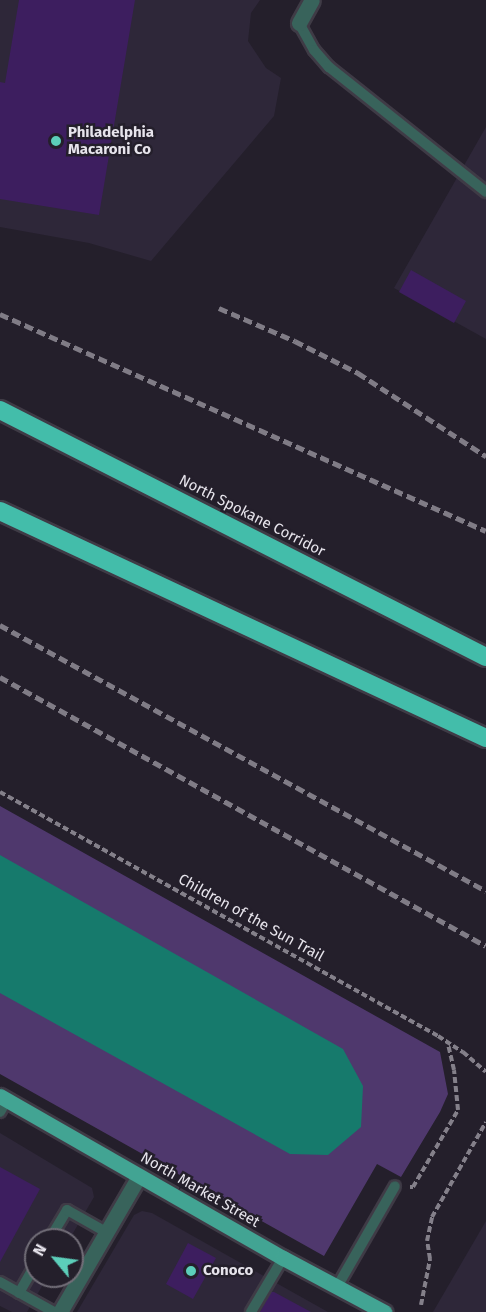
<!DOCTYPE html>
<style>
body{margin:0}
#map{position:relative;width:486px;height:1312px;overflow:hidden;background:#241f2b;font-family:"Fira Sans",sans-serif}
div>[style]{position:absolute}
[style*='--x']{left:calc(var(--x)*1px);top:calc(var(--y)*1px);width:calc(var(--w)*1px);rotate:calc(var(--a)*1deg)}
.built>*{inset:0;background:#2e2739}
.green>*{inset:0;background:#4f386d}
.water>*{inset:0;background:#167a6c}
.building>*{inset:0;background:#3d1e5f}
.path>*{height:4px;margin-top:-2px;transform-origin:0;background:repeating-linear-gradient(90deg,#84808a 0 6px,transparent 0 9px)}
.roads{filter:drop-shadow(2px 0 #3f3b46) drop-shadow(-2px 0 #3f3b46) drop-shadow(0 2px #3f3b46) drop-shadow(0 -2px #3f3b46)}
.lane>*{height:10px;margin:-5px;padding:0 5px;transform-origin:5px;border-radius:5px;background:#38635b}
.street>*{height:15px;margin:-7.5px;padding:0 7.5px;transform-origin:7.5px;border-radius:7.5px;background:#38635b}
.primary>*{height:15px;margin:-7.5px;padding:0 7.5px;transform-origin:7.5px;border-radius:7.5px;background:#42a493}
.highway>*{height:18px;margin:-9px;padding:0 9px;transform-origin:9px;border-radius:9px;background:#43bdaa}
.rail>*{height:4.5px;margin-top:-2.25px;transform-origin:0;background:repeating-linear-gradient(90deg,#807c86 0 9px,transparent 0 13.5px)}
.dots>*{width:16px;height:16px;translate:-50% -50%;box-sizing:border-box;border:3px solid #241f2b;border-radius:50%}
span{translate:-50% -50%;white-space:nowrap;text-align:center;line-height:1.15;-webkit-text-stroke:5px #241f2b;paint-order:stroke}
.poi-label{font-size:15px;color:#e7e4ec;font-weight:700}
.left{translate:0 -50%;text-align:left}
.street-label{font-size:15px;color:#e7e4ec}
.north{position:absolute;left:24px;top:1228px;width:60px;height:60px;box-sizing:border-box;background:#241f2b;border:2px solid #726e78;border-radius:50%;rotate:299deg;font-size:16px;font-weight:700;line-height:24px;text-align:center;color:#e7e4ec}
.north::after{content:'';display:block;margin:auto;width:21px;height:27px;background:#5cceba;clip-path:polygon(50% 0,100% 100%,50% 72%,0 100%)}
</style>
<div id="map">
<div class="built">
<i style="clip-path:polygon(0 0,260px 0,251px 13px,248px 41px,266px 68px,281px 78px,274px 116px,151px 261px,89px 243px,0 227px)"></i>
<i style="clip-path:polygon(486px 127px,486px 339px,394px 288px)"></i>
<i style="clip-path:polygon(0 1133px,92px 1188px,94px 1197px,69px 1240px,36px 1240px,36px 1276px,48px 1276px,27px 1312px,12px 1312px,0 1306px)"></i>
<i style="clip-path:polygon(142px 1211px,152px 1213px,328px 1312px,77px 1312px,134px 1215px)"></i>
<i style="clip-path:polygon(486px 1221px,486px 1312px,433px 1312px)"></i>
</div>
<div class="green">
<i style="clip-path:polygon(0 806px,440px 1052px,448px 1094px,440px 1112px,401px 1177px,377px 1164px,324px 1256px,0 1074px)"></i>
</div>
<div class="water">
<i style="clip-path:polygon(0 855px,343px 1049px,363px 1086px,361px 1127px,328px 1155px,290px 1154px,0 993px)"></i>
</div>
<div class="building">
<i style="clip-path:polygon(19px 0,135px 0,99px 215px,0 199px,0 82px,5px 83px)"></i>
<i style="clip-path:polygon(411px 270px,466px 301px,454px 323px,399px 292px)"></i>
<i style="clip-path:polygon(0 1167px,40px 1189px,0 1262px)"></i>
<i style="clip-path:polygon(188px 1243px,216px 1258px,193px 1299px,166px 1284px)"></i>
<i style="clip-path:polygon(271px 1292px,274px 1292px,311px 1312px,260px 1312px)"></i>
</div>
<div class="path">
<i style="--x:0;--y:792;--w:501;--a:29.12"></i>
<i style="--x:438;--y:1036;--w:30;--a:33"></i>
<i style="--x:463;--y:1052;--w:30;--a:41"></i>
<i style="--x:410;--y:1187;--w:3;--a:0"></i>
<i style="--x:413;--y:1187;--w:89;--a:-59.7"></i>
<i style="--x:458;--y:1110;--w:40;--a:-95.7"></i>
<i style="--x:454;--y:1070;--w:28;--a:-103"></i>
<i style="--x:421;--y:1305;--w:47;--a:-78.9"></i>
<i style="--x:430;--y:1259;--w:18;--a:-99"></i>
<i style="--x:427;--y:1241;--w:25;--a:-78"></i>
<i style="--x:432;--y:1217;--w:109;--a:-60.4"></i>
</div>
<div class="roads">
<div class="lane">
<i style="--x:299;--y:23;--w:31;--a:61"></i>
<i style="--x:314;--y:50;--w:23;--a:49"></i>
<i style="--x:329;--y:67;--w:201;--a:38.5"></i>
<i style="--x:0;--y:1112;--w:14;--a:-60"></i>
<i style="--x:49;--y:1240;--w:35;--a:-59"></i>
<i style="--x:67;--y:1210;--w:45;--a:29.4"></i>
<i style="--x:0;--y:1282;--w:62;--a:29.1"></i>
<i style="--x:337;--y:1287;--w:116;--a:-60.1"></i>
<i style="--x:19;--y:1293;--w:34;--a:-60"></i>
<i style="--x:251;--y:1312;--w:63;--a:-59.3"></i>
</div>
<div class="street">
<i style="--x:299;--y:23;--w:26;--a:-61"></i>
<i style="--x:60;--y:1312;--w:157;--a:-59.8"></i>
</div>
<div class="primary">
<i style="--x:0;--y:1096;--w:326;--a:29.8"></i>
<i style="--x:283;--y:1258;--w:115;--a:28.1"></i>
</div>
<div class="highway">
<i style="--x:0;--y:410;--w:545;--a:26.94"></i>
<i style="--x:0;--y:511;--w:536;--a:25.04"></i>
</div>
</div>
<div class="rail">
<i style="--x:219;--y:308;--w:83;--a:23.5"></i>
<i style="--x:295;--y:341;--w:71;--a:26.9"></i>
<i style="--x:358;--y:373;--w:153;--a:33"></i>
<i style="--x:0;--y:314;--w:532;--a:24.06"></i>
<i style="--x:0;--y:625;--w:554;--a:28.69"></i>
<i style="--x:0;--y:677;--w:555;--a:28.96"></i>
</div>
<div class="dots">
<i style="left:56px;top:141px;background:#5cceba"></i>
<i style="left:191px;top:1271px;background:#5cceba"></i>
</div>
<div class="poi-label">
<span class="left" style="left:68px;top:141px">Philadelphia<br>Macaroni Co</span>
<span class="left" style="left:203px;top:1271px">Conoco</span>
</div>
<div class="street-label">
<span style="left:252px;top:516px;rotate:27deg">North Spokane Corridor</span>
<span style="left:251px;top:918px;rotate:29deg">Children of the Sun Trail</span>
<span style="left:200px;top:1190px;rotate:30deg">North Market Street</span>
</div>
<div class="north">N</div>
</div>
